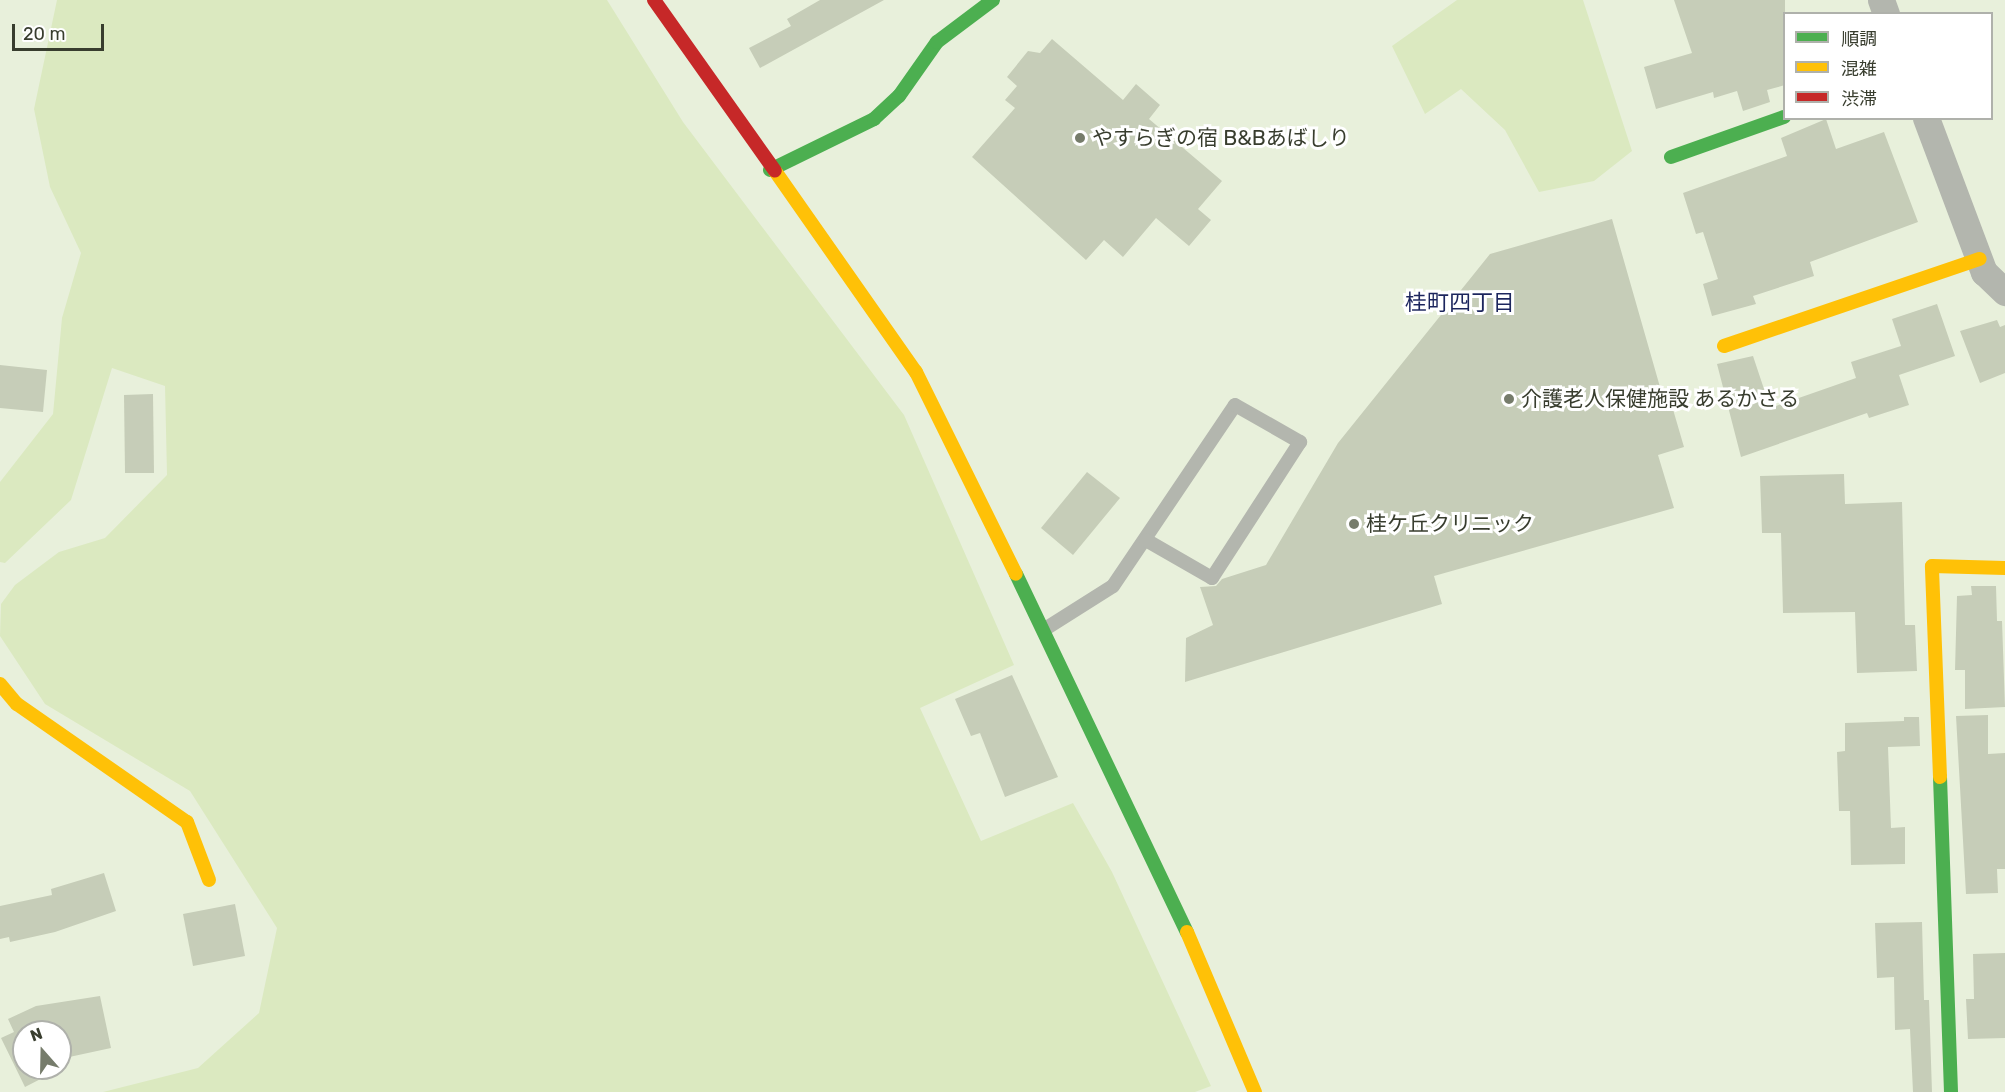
<!DOCTYPE html>
<meta charset="utf-8">
<style>
body{margin:0}
#map{position:relative;width:2005px;height:1092px;overflow:hidden;background:#e8f0db;font-family:Rubik,"Noto Sans JP",sans-serif}
div>[style]{position:absolute}
[style*='--x']{left:calc(var(--x)*1px);top:calc(var(--y)*1px);width:calc(var(--w)*1px);rotate:calc(var(--a)*1deg)}
.green>*{inset:0;background:#dbe9c0}
.building>*{inset:0;background:#c6cdb8}
.lane>*{height:14px;margin:-7px;padding:0 7px;transform-origin:7px;border-radius:7px;background:#b3b6ae}
.street>*{height:27px;margin:-13.5px;padding:0 13.5px;transform-origin:13.5px;border-radius:13.5px;background:#b3b6ae}
.fast>*{height:14px;margin:-7px;padding:0 7px;transform-origin:7px;border-radius:7px;background:#4caf50}
.slow>*{height:14px;margin:-7px;padding:0 7px;transform-origin:7px;border-radius:7px;background:#ffc107}
.jam>*{height:14px;margin:-7px;padding:0 7px;transform-origin:7px;border-radius:7px;background:#c62828}
.dots>*{width:16px;height:16px;translate:-50% -50%;box-sizing:border-box;border:3px solid #fff;border-radius:50%}
span{translate:-50% -50%;white-space:nowrap;text-align:center;line-height:1.15;-webkit-text-stroke:6px #fff;paint-order:stroke}
.poi-label{font-size:21px;color:#383d2e}
.left{translate:0 -50%;text-align:left}
.neighbourhood-label{font-size:22px;color:#1c255d}
.legend{position:absolute;left:1783px;top:12px;width:210px;height:108px;box-sizing:border-box;background:#fff;border:2px solid #afb1ab;margin:0;padding:8px 10px;list-style:none;font-size:18px;color:#383d2e}
.legend li{display:flex;align-items:center;gap:12px;height:30px}
.legend b{width:30px;border:2px solid #afb1ab}
.north{position:absolute;left:12px;top:1020px;width:60px;height:60px;box-sizing:border-box;background:#fff;border:2px solid #afb1ab;border-radius:50%;rotate:340deg;font-size:16px;font-weight:700;line-height:24px;text-align:center;color:#383d2e}
.north::after{content:'';display:block;margin:auto;width:21px;height:27px;background:#767c6b;clip-path:polygon(50% 0,100% 100%,50% 72%,0 100%)}
.scale{position:absolute;left:12px;top:24px;width:92px;height:27px;box-sizing:border-box;border:3px solid #383d2e;border-top:0;padding-left:8px;font-size:18px;line-height:21px;white-space:nowrap;color:#383d2e;-webkit-text-stroke:4px #fff;paint-order:stroke}
</style>
<div id="map">
<div class="green">
<i style="clip-path:polygon(57px 0,607px 0,683px 122px,904px 415px,1014px 665px,920px 708px,981px 841px,1073px 803px,1112px 872px,1211px 1086px,1195px 1092px,103px 1092px,198px 1068px,259px 1013px,277px 928px,190px 791px,45px 704px,0 636px,1px 604px,15px 585px,59px 552px,105px 538px,167px 475px,165px 386px,112px 368px,71px 500px,5px 563px,0 562px,0 482px,53px 414px,62px 318px,81px 253px,50px 187px,34px 109px)"></i>
<i style="clip-path:polygon(1457px 0,1583px 0,1632px 151px,1594px 181px,1539px 192px,1505px 130px,1461px 89px,1425px 114px,1392px 46px)"></i>
</div>
<div class="building">
<i style="clip-path:polygon(820px 0,884px 0,760px 68px,749px 48px,791px 26px,787px 19px)"></i>
<i style="clip-path:polygon(1674px 0,1785px 0,1785px 85px,1767px 90px,1770px 102px,1743px 111px,1737px 91px,1714px 98px,1713px 92px,1656px 109px,1644px 67px,1692px 53px)"></i>
<i style="clip-path:polygon(1052px 39px,1123px 100px,1136px 84px,1160px 105px,1149px 119px,1222px 181px,1198px 209px,1211px 220px,1189px 246px,1156px 218px,1123px 257px,1104px 240px,1086px 260px,972px 157px,1015px 108px,1005px 100px,1017px 86px,1007px 77px,1028px 51px,1040px 53px)"></i>
<i style="clip-path:polygon(1826px 119px,1836px 149px,1884px 132px,1918px 222px,1810px 262px,1814px 276px,1753px 296px,1756px 304px,1712px 316px,1703px 284px,1718px 279px,1703px 232px,1696px 234px,1683px 193px,1787px 156px,1781px 138px)"></i>
<i style="clip-path:polygon(1612px 219px,1666px 408px,1672px 406px,1684px 447px,1658px 455px,1674px 508px,1434px 576px,1442px 604px,1185px 682px,1186px 638px,1213px 625px,1200px 587px,1216px 586px,1222px 579px,1266px 565px,1338px 443px,1490px 254px)"></i>
<i style="clip-path:polygon(1937px 304px,1955px 356px,1899px 375px,1909px 405px,1869px 418px,1867px 413px,1741px 457px,1717px 364px,1753px 356px,1770px 407px,1776px 406px,1856px 378px,1851px 362px,1901px 346px,1892px 319px)"></i>
<i style="clip-path:polygon(1997px 320px,2000px 327px,2005px 325px,2005px 373px,1980px 383px,1960px 331px)"></i>
<i style="clip-path:polygon(0 365px,47px 370px,43px 412px,0 408px)"></i>
<i style="clip-path:polygon(153px 394px,154px 473px,125px 473px,124px 395px)"></i>
<i style="clip-path:polygon(1087px 472px,1120px 498px,1073px 555px,1041px 528px)"></i>
<i style="clip-path:polygon(1844px 474px,1845px 504px,1902px 502px,1905px 625px,1915px 625px,1917px 671px,1857px 673px,1855px 612px,1783px 613px,1781px 533px,1762px 533px,1760px 476px)"></i>
<i style="clip-path:polygon(1971px 586px,1996px 586px,1997px 621px,2002px 621px,2005px 707px,1965px 709px,1965px 670px,1955px 670px,1957px 596px,1972px 595px)"></i>
<i style="clip-path:polygon(1012px 675px,1058px 777px,1005px 797px,980px 733px,971px 736px,955px 699px)"></i>
<i style="clip-path:polygon(1988px 715px,1988px 754px,2005px 753px,2005px 869px,1997px 869px,1998px 893px,1966px 894px,1956px 716px)"></i>
<i style="clip-path:polygon(1904px 717px,1919px 717px,1920px 746px,1888px 747px,1891px 828px,1905px 827px,1905px 864px,1851px 865px,1850px 811px,1839px 811px,1837px 752px,1845px 751px,1845px 723px,1904px 721px)"></i>
<i style="clip-path:polygon(104px 873px,116px 911px,55px 932px,10px 942px,9px 937px,0 939px,0 906px,52px 895px,51px 889px)"></i>
<i style="clip-path:polygon(235px 904px,245px 956px,193px 966px,183px 914px)"></i>
<i style="clip-path:polygon(1922px 922px,1924px 1000px,1929px 1000px,1932px 1092px,1913px 1092px,1910px 1029px,1895px 1030px,1894px 977px,1877px 978px,1875px 923px)"></i>
<i style="clip-path:polygon(2005px 953px,2005px 1038px,1968px 1039px,1966px 999px,1974px 999px,1973px 954px)"></i>
<i style="clip-path:polygon(100px 996px,111px 1048px,60px 1059px,60px 1032px,24px 1032px,24px 1068px,60px 1069px,25px 1087px,1px 1038px,14px 1032px,8px 1019px,36px 1006px)"></i>
</div>
<div class="lane">
<i style="--x:1045;--y:629;--w:80;--a:-32.3"></i>
<i style="--x:1113;--y:586;--w:218;--a:-56"></i>
<i style="--x:1235;--y:405;--w:75;--a:29.6"></i>
<i style="--x:1300;--y:442;--w:162;--a:122.9"></i>
<i style="--x:1212;--y:578;--w:76;--a:-150.1"></i>
</div>
<div class="street">
<i style="--x:1881;--y:0;--w:15;--a:70"></i>
<i style="--x:1926;--y:118;--w:165;--a:69.4"></i>
<i style="--x:1984;--y:272;--w:29;--a:44"></i>
</div>
<div class="fast">
<i style="--x:1671;--y:157;--w:120;--a:-19.5"></i>
<i style="--x:770;--y:170;--w:116;--a:-26.1"></i>
<i style="--x:874;--y:119;--w:34;--a:-43"></i>
<i style="--x:899;--y:96;--w:66;--a:-54.9"></i>
<i style="--x:937;--y:42;--w:70;--a:-36.9"></i>
<i style="--x:1016;--y:574;--w:397;--a:64.5"></i>
<i style="--x:1940;--y:777;--w:315;--a:88"></i>
</div>
<div class="slow">
<i style="--x:775;--y:171;--w:246;--a:55"></i>
<i style="--x:916;--y:372;--w:225;--a:63.7"></i>
<i style="--x:1724;--y:346;--w:270;--a:-18.8"></i>
<i style="--x:0;--y:684;--w:26;--a:50"></i>
<i style="--x:17;--y:704;--w:207;--a:34.8"></i>
<i style="--x:187;--y:822;--w:62;--a:69.2"></i>
<i style="--x:1940;--y:777;--w:211;--a:-92.2"></i>
<i style="--x:1932;--y:566;--w:73;--a:1.6"></i>
<i style="--x:1187;--y:932;--w:174;--a:67"></i>
</div>
<div class="jam">
<i style="--x:654;--y:0;--w:209;--a:54.7"></i>
</div>
<div class="dots">
<i style="left:1080px;top:138px;background:#767c6b"></i>
<i style="left:1509px;top:399px;background:#767c6b"></i>
<i style="left:1354px;top:524px;background:#767c6b"></i>
</div>
<div class="poi-label">
<span class="left" style="left:1092px;top:138px">やすらぎの宿 B&amp;Bあばしり</span>
<span class="left" style="left:1521px;top:399px">介護老人保健施設 あるかさる</span>
<span class="left" style="left:1366px;top:524px">桂ケ丘クリニック</span>
</div>
<div class="neighbourhood-label">
<span style="left:1460px;top:303px">桂町四丁目</span>
</div>
<ul class="legend">
<li><b style="height:8px;background:#4caf50"></b>順調</li>
<li><b style="height:8px;background:#ffc107"></b>混雑</li>
<li><b style="height:8px;background:#c62828"></b>渋滞</li>
</ul>
<div class="north">N</div>
<div class="scale">20 m</div>
</div>
